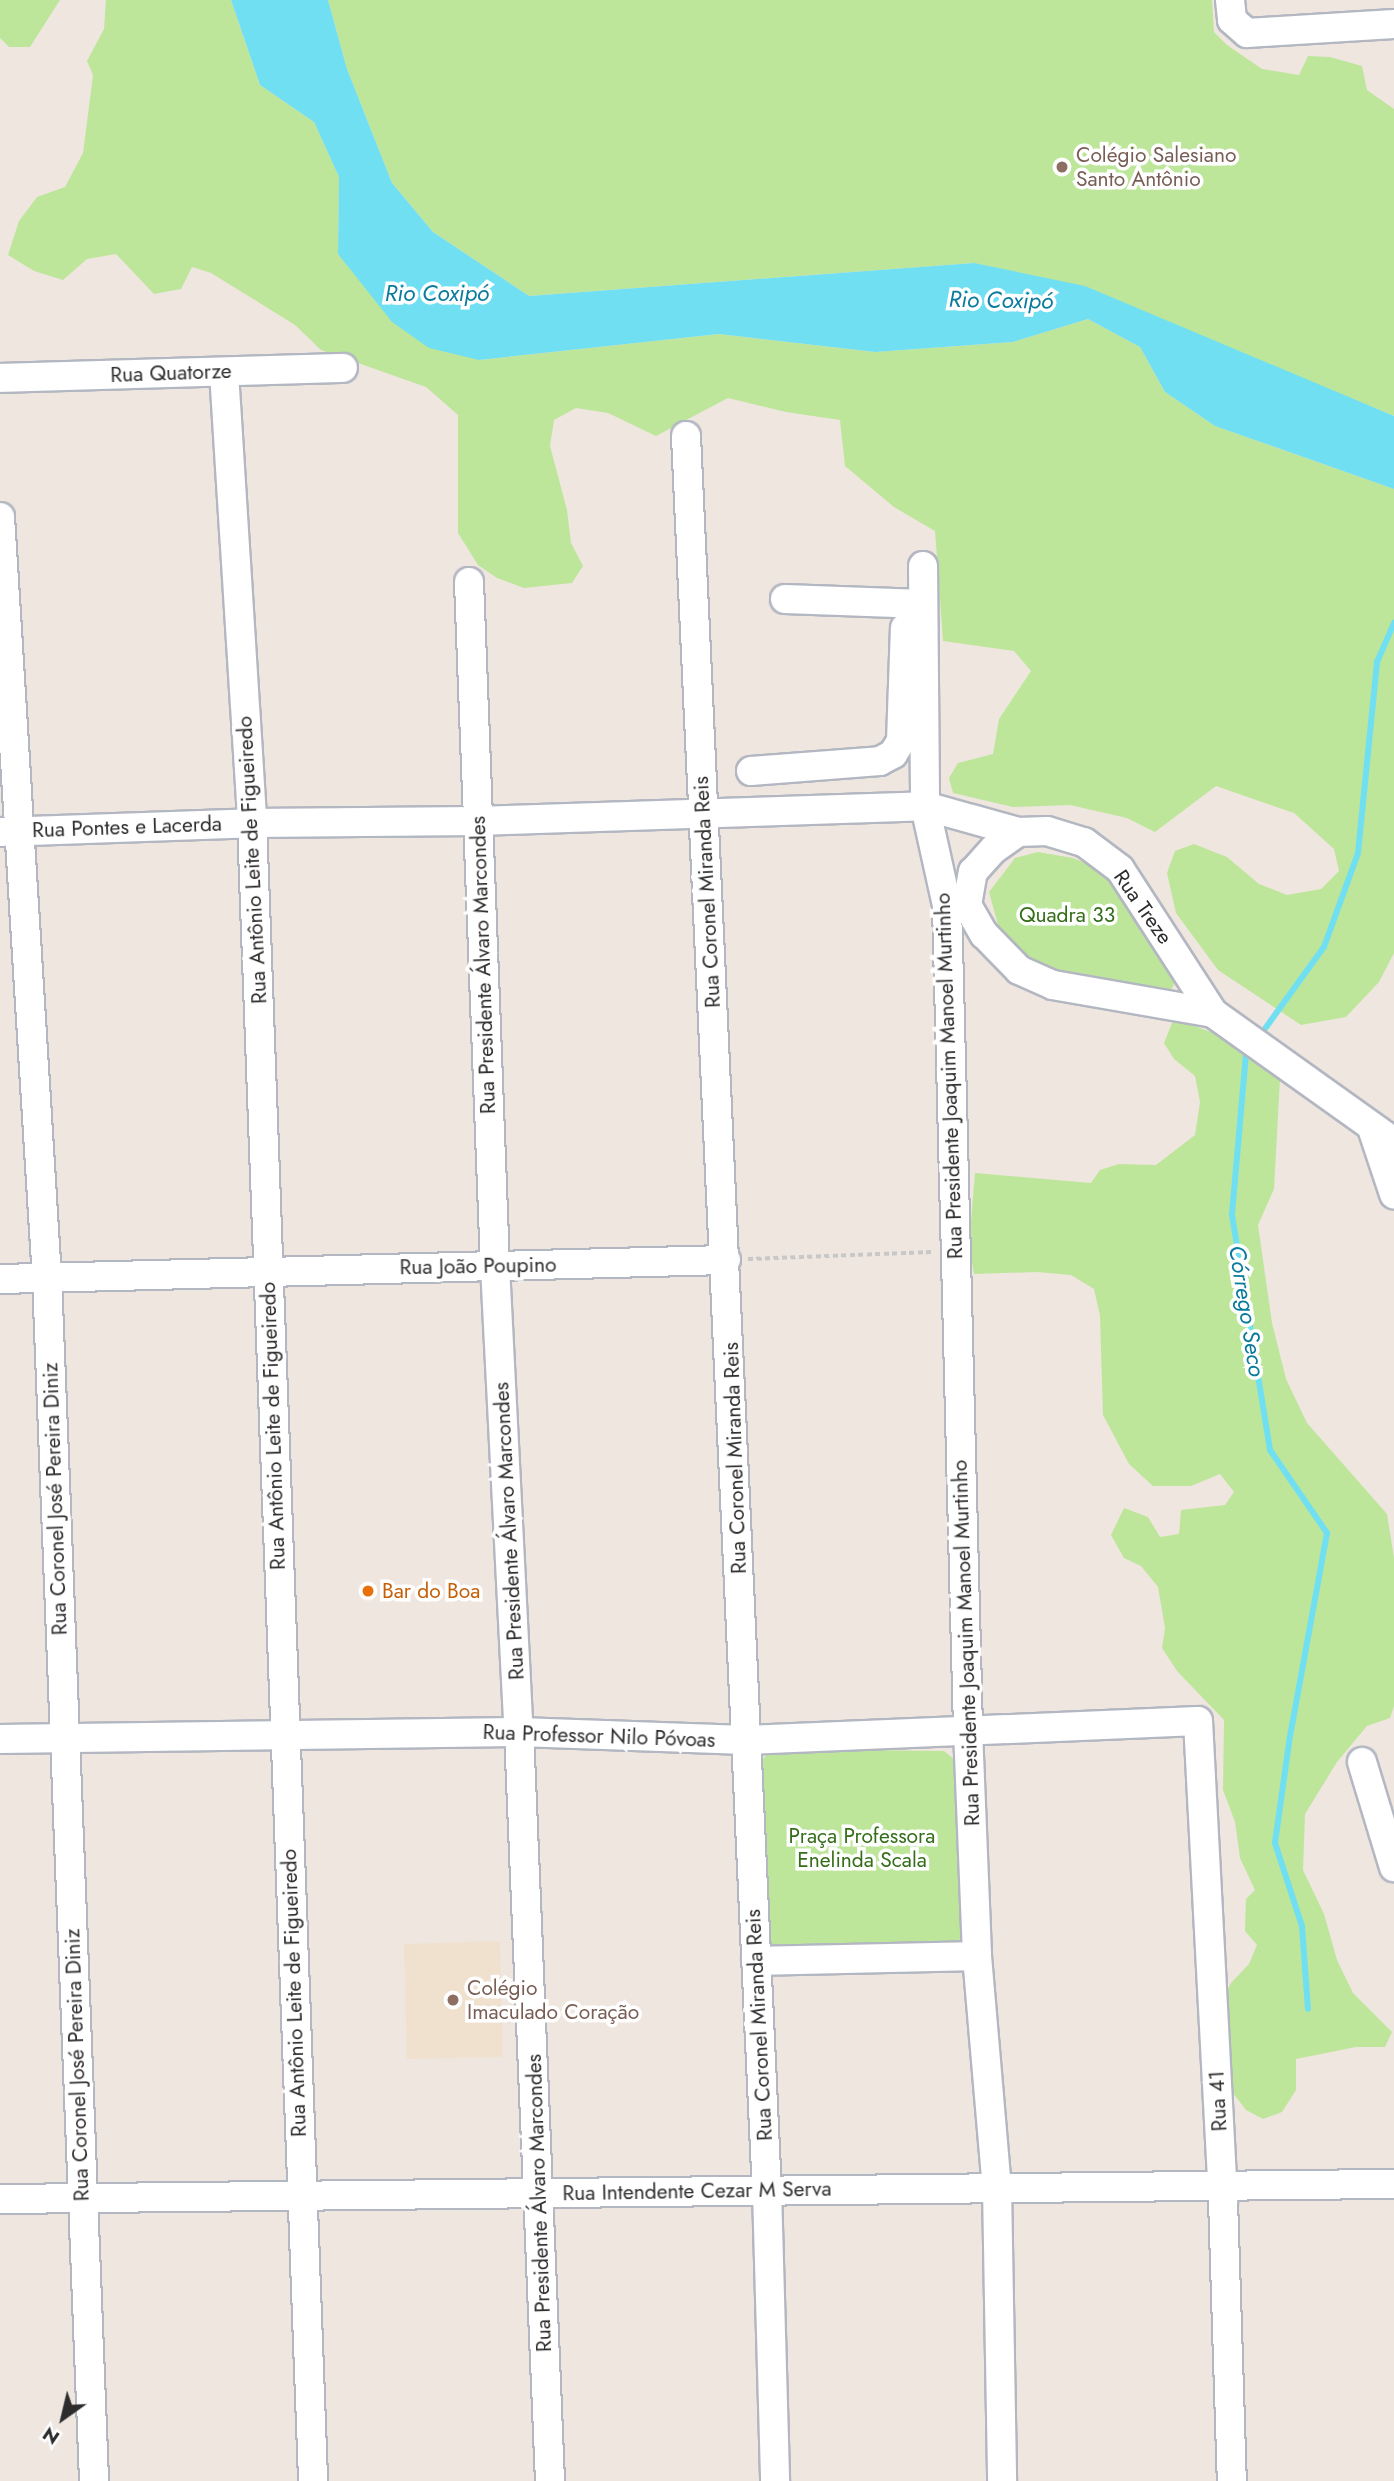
<!DOCTYPE html>
<meta charset="utf-8">
<style>
body{margin:0}
#map{position:relative;width:1394px;height:2481px;overflow:hidden;background:#efe6df;font-family:Jost,sans-serif}
div>[style]{position:absolute}
[style*='--x']{left:calc(var(--x)*1px);top:calc(var(--y)*1px);width:calc(var(--w)*1px);rotate:calc(var(--a)*1deg)}
.education>*{inset:0;background:#f0e1cf}
.green>*{inset:0;background:#bde69b}
.water>*{inset:0;background:#71dff2}
.stream>*{height:6px;margin:-3px;padding:0 3px;transform-origin:3px;border-radius:3px;background:#71dff2}
.path>*{height:3.5px;margin-top:-1.75px;transform-origin:0;background:repeating-linear-gradient(90deg,#c8c8c8 0 5px,transparent 0 8.5px)}
.roads{filter:drop-shadow(2px 0 #b3b7c1) drop-shadow(-2px 0 #b3b7c1) drop-shadow(0 2px #b3b7c1) drop-shadow(0 -2px #b3b7c1)}
.minor>*{height:28px;margin:-14px;padding:0 14px;transform-origin:14px;border-radius:14px;background:#fff}
.dots>*{width:19px;height:19px;translate:-50% -50%;box-sizing:border-box;border:4px solid #fff;border-radius:50%}
span{translate:-50% -50%;white-space:nowrap;text-align:center;line-height:1.15;-webkit-text-stroke:7px #fff;paint-order:stroke}
.education-label{font-size:21px;color:#785e54}
.left{translate:0 -50%;text-align:left}
.street-label{font-size:21px;color:#2d2d2d}
.park-label{font-size:21px;color:#356e19}
.food-label{font-size:21px;color:#c56008}
.water-label{font-size:23px;color:#0a7b9d;font-style:italic}
.north{position:absolute;left:28px;top:2383px;width:70px;height:70px;-webkit-text-stroke:5px #fff;paint-order:stroke;rotate:214deg;font-size:19px;font-weight:700;line-height:28px;text-align:center;color:#2d2d2d}
.north::after{content:'';display:block;margin:auto;width:24px;height:32px;background:#2d2d2d;clip-path:polygon(50% 0,100% 100%,50% 72%,0 100%)}
</style>
<div id="map">
<div class="education">
<i style="clip-path:polygon(500px 1941px,503px 2057px,407px 2059px,404px 1944px)"></i>
</div>
<div class="green">
<i style="clip-path:polygon(0 0,60px 0,30px 47px,9px 47px,0 38px)"></i>
<i style="clip-path:polygon(106px 0,231px 0,260px 85px,314px 122px,339px 177px,338px 254px,479px 360px,719px 334px,875px 352px,1013px 342px,1088px 319px,1140px 347px,1165px 392px,1215px 426px,1394px 489px,1394px 953px,1379px 982px,1346px 1017px,1301px 1025px,1218px 970px,1176px 913px,1167px 873px,1175px 851px,1194px 844px,1227px 857px,1259px 884px,1287px 895px,1321px 889px,1339px 871px,1334px 849px,1294px 813px,1216px 786px,1155px 832px,1127px 818px,1070px 805px,1013px 807px,953px 793px,949px 778px,958px 763px,993px 754px,999px 719px,1031px 671px,1014px 651px,943px 641px,935px 531px,894px 507px,845px 466px,840px 420px,786px 412px,728px 398px,656px 436px,608px 413px,576px 408px,554px 420px,550px 446px,567px 510px,571px 543px,583px 566px,572px 583px,524px 588px,497px 578px,478px 565px,458px 533px,458px 415px,426px 387px,321px 350px,295px 325px,211px 273px,192px 267px,181px 289px,154px 294px,116px 254px,87px 259px,63px 280px,34px 271px,8px 255px,19px 221px,37px 197px,65px 187px,83px 153px,93px 75px,87px 61px,104px 29px)"></i>
<i style="clip-path:polygon(328px 0,1212px 0,1214px 32px,1227px 45px,1262px 69px,1299px 75px,1308px 56px,1330px 57px,1362px 66px,1367px 90px,1394px 109px,1394px 416px,1278px 369px,974px 263px,529px 296px,433px 232px,392px 183px,347px 69px)"></i>
<i style="clip-path:polygon(1038px 852px,1073px 858px,1098px 868px,1120px 889px,1177px 980px,1170px 991px,1059px 973px,1023px 954px,998px 925px,989px 892px,1015px 858px)"></i>
<i style="clip-path:polygon(1174px 1018px,1229px 1039px,1280px 1079px,1274px 1189px,1258px 1225px,1272px 1323px,1286px 1379px,1307px 1423px,1387px 1514px,1394px 1558px,1394px 1706px,1390px 1718px,1367px 1726px,1337px 1762px,1305px 1814px,1303px 1870px,1324px 1914px,1337px 1960px,1353px 1993px,1392px 2032px,1385px 2047px,1356px 2047px,1296px 2059px,1296px 2090px,1282px 2112px,1263px 2119px,1246px 2110px,1226px 2084px,1219px 2004px,1231px 1983px,1249px 1964px,1257px 1945px,1245px 1931px,1246px 1899px,1255px 1890px,1240px 1858px,1235px 1822px,1223px 1790px,1224px 1720px,1177px 1671px,1162px 1648px,1165px 1628px,1158px 1587px,1141px 1566px,1124px 1558px,1111px 1535px,1124px 1508px,1148px 1517px,1160px 1537px,1179px 1534px,1181px 1510px,1225px 1505px,1234px 1492px,1220px 1474px,1191px 1486px,1153px 1486px,1129px 1464px,1103px 1415px,1100px 1316px,1094px 1289px,1071px 1275px,1036px 1272px,974px 1274px,969px 1245px,975px 1173px,1091px 1183px,1100px 1170px,1119px 1164px,1156px 1165px,1195px 1135px,1200px 1102px,1195px 1076px,1174px 1059px,1164px 1043px)"></i>
<i style="clip-path:polygon(772px 1749px,944px 1751px,954px 1759px,964px 1936px,955px 1943px,776px 1948px,768px 1940px,762px 1760px)"></i>
</div>
<div class="water">
<i style="clip-path:polygon(231px 0,328px 0,347px 69px,392px 183px,433px 232px,529px 296px,974px 263px,1085px 286px,1394px 416px,1394px 489px,1215px 426px,1165px 392px,1140px 347px,1088px 319px,1013px 342px,875px 352px,719px 334px,479px 360px,429px 348px,392px 322px,338px 254px,339px 177px,314px 122px,260px 85px)"></i>
</div>
<div class="stream">
<i style="--x:1259;--y:1037;--w:111;--a:-54.2"></i>
<i style="--x:1324;--y:947;--w:100;--a:-70.1"></i>
<i style="--x:1358;--y:853;--w:192;--a:-84.3"></i>
<i style="--x:1377;--y:662;--w:43;--a:-66.4"></i>
<i style="--x:1250;--y:1049;--w:6;--a:129"></i>
<i style="--x:1246;--y:1054;--w:162;--a:95"></i>
<i style="--x:1232;--y:1215;--w:238;--a:80.8"></i>
<i style="--x:1270;--y:1450;--w:101;--a:55.5"></i>
<i style="--x:1327;--y:1533;--w:213;--a:100.3"></i>
<i style="--x:1289;--y:1743;--w:101;--a:98"></i>
<i style="--x:1275;--y:1843;--w:87;--a:72"></i>
<i style="--x:1302;--y:1926;--w:83;--a:85.9"></i>
</div>
<div class="path">
<i style="--x:748;--y:1259;--w:184;--a:-2.2"></i>
</div>
<div class="roads">
<div class="minor">
<i style="--x:1230;--y:0;--w:20;--a:84"></i>
<i style="--x:1232;--y:20;--w:20;--a:41"></i>
<i style="--x:1247;--y:33;--w:147;--a:-3.5"></i>
<i style="--x:224;--y:372;--w:452;--a:86.4"></i>
<i style="--x:252;--y:823;--w:1659;--a:87.89"></i>
<i style="--x:0;--y:378;--w:343;--a:-1.7"></i>
<i style="--x:686;--y:436;--w:1756;--a:87.36"></i>
<i style="--x:767;--y:2190;--w:291;--a:88.4"></i>
<i style="--x:0;--y:517;--w:762;--a:86.47"></i>
<i style="--x:47;--y:1278;--w:1204;--a:87.76"></i>
<i style="--x:923;--y:566;--w:240;--a:89.5"></i>
<i style="--x:925;--y:806;--w:101;--a:77.5"></i>
<i style="--x:947;--y:905;--w:825;--a:88.54"></i>
<i style="--x:968;--y:1730;--w:226;--a:87.7"></i>
<i style="--x:977;--y:1956;--w:232;--a:85.1"></i>
<i style="--x:997;--y:2187;--w:294;--a:89"></i>
<i style="--x:469;--y:582;--w:684;--a:87.82"></i>
<i style="--x:495;--y:1266;--w:467;--a:87.1"></i>
<i style="--x:519;--y:1732;--w:750;--a:87.63"></i>
<i style="--x:785;--y:599;--w:138;--a:2.1"></i>
<i style="--x:751;--y:771;--w:129;--a:-4.4"></i>
<i style="--x:880;--y:761;--w:15;--a:-28"></i>
<i style="--x:893;--y:754;--w:15;--a:-58"></i>
<i style="--x:901;--y:741;--w:113;--a:-88"></i>
<i style="--x:0;--y:832;--w:252;--a:-2"></i>
<i style="--x:252;--y:823;--w:225;--a:-0.5"></i>
<i style="--x:477;--y:821;--w:448;--a:-1.9"></i>
<i style="--x:925;--y:806;--w:97;--a:15.6"></i>
<i style="--x:1018;--y:832;--w:29;--a:-2"></i>
<i style="--x:1047;--y:831;--w:39;--a:17"></i>
<i style="--x:1084;--y:842;--w:45;--a:36.9"></i>
<i style="--x:1120;--y:869;--w:171;--a:57.1"></i>
<i style="--x:967;--y:905;--w:34;--a:60"></i>
<i style="--x:984;--y:934;--w:50;--a:45.8"></i>
<i style="--x:1019;--y:970;--w:37;--a:24"></i>
<i style="--x:1053;--y:985;--w:162;--a:9.9"></i>
<i style="--x:1213;--y:1013;--w:222;--a:35.5"></i>
<i style="--x:967;--y:905;--w:34;--a:-80"></i>
<i style="--x:973;--y:872;--w:31;--a:-48"></i>
<i style="--x:994;--y:849;--w:29;--a:-35"></i>
<i style="--x:1372;--y:1128;--w:70;--a:71.6"></i>
<i style="--x:0;--y:1279;--w:726;--a:-1.5"></i>
<i style="--x:0;--y:1739;--w:519;--a:-0.77"></i>
<i style="--x:519;--y:1732;--w:227;--a:2"></i>
<i style="--x:746;--y:1740;--w:452;--a:-2.4"></i>
<i style="--x:1198;--y:1721;--w:480;--a:87"></i>
<i style="--x:1223;--y:2200;--w:281;--a:88.2"></i>
<i style="--x:1362;--y:1762;--w:110;--a:73.1"></i>
<i style="--x:756;--y:1961;--w:221;--a:-1.3"></i>
<i style="--x:0;--y:2199;--w:1394;--a:-0.62"></i>
</div>
</div>
<div class="dots">
<i style="left:1062px;top:167px;background:#8d6e63"></i>
<i style="left:368px;top:1591px;background:#e8710a"></i>
<i style="left:453px;top:2000px;background:#8d6e63"></i>
</div>
<div class="education-label">
<span class="left" style="left:1076px;top:167px">Colégio Salesiano<br>Santo Antônio</span>
<span class="left" style="left:467px;top:2000px">Colégio<br>Imaculado Coração</span>
</div>
<div class="street-label">
<span style="left:171px;top:373px;rotate:-2deg">Rua Quatorze</span>
<span style="left:127px;top:827px;rotate:-2deg">Rua Pontes e Lacerda</span>
<span style="left:252px;top:860px;rotate:-93deg">Rua Antônio Leite de Figueiredo</span>
<span style="left:707px;top:892px;rotate:-93deg">Rua Coronel Miranda Reis</span>
<span style="left:1143px;top:907px;rotate:55deg">Rua Treze</span>
<span style="left:483px;top:965px;rotate:-92deg">Rua Presidente Álvaro Marcondes</span>
<span style="left:949px;top:1076px;rotate:-92deg">Rua Presidente Joaquim Manoel Murtinho</span>
<span style="left:478px;top:1266px;rotate:-1deg">Rua João Poupino</span>
<span style="left:273px;top:1426px;rotate:-92deg">Rua Antônio Leite de Figueiredo</span>
<span style="left:735px;top:1458px;rotate:-92deg">Rua Coronel Miranda Reis</span>
<span style="left:55px;top:1499px;rotate:-92deg">Rua Coronel José Pereira Diniz</span>
<span style="left:509px;top:1531px;rotate:-93deg">Rua Presidente Álvaro Marcondes</span>
<span style="left:966px;top:1643px;rotate:-92deg">Rua Presidente Joaquim Manoel Murtinho</span>
<span style="left:599px;top:1736px;rotate:2deg">Rua Professor Nilo Póvoas</span>
<span style="left:294px;top:1993px;rotate:-92deg">Rua Antônio Leite de Figueiredo</span>
<span style="left:759px;top:2025px;rotate:-93deg">Rua Coronel Miranda Reis</span>
<span style="left:77px;top:2065px;rotate:-92deg">Rua Coronel José Pereira Diniz</span>
<span style="left:1218px;top:2101px;rotate:-93deg">Rua 41</span>
<span style="left:697px;top:2191px;rotate:-1deg">Rua Intendente Cezar M Serva</span>
<span style="left:539px;top:2203px;rotate:-92deg">Rua Presidente Álvaro Marcondes</span>
</div>
<div class="park-label">
<span style="left:1067px;top:915px">Quadra 33</span>
<span style="left:862px;top:1848px">Praça Professora<br>Enelinda Scala</span>
</div>
<div class="food-label">
<span class="left" style="left:382px;top:1591px">Bar do Boa</span>
</div>
<div class="water-label">
<span style="left:437px;top:293px">Rio Coxipó</span>
<span style="left:1001px;top:300px;rotate:1deg">Rio Coxipó</span>
<span style="left:1247px;top:1311px;rotate:81deg">Córrego Seco</span>
</div>
<div class="north">N</div>
</div>
